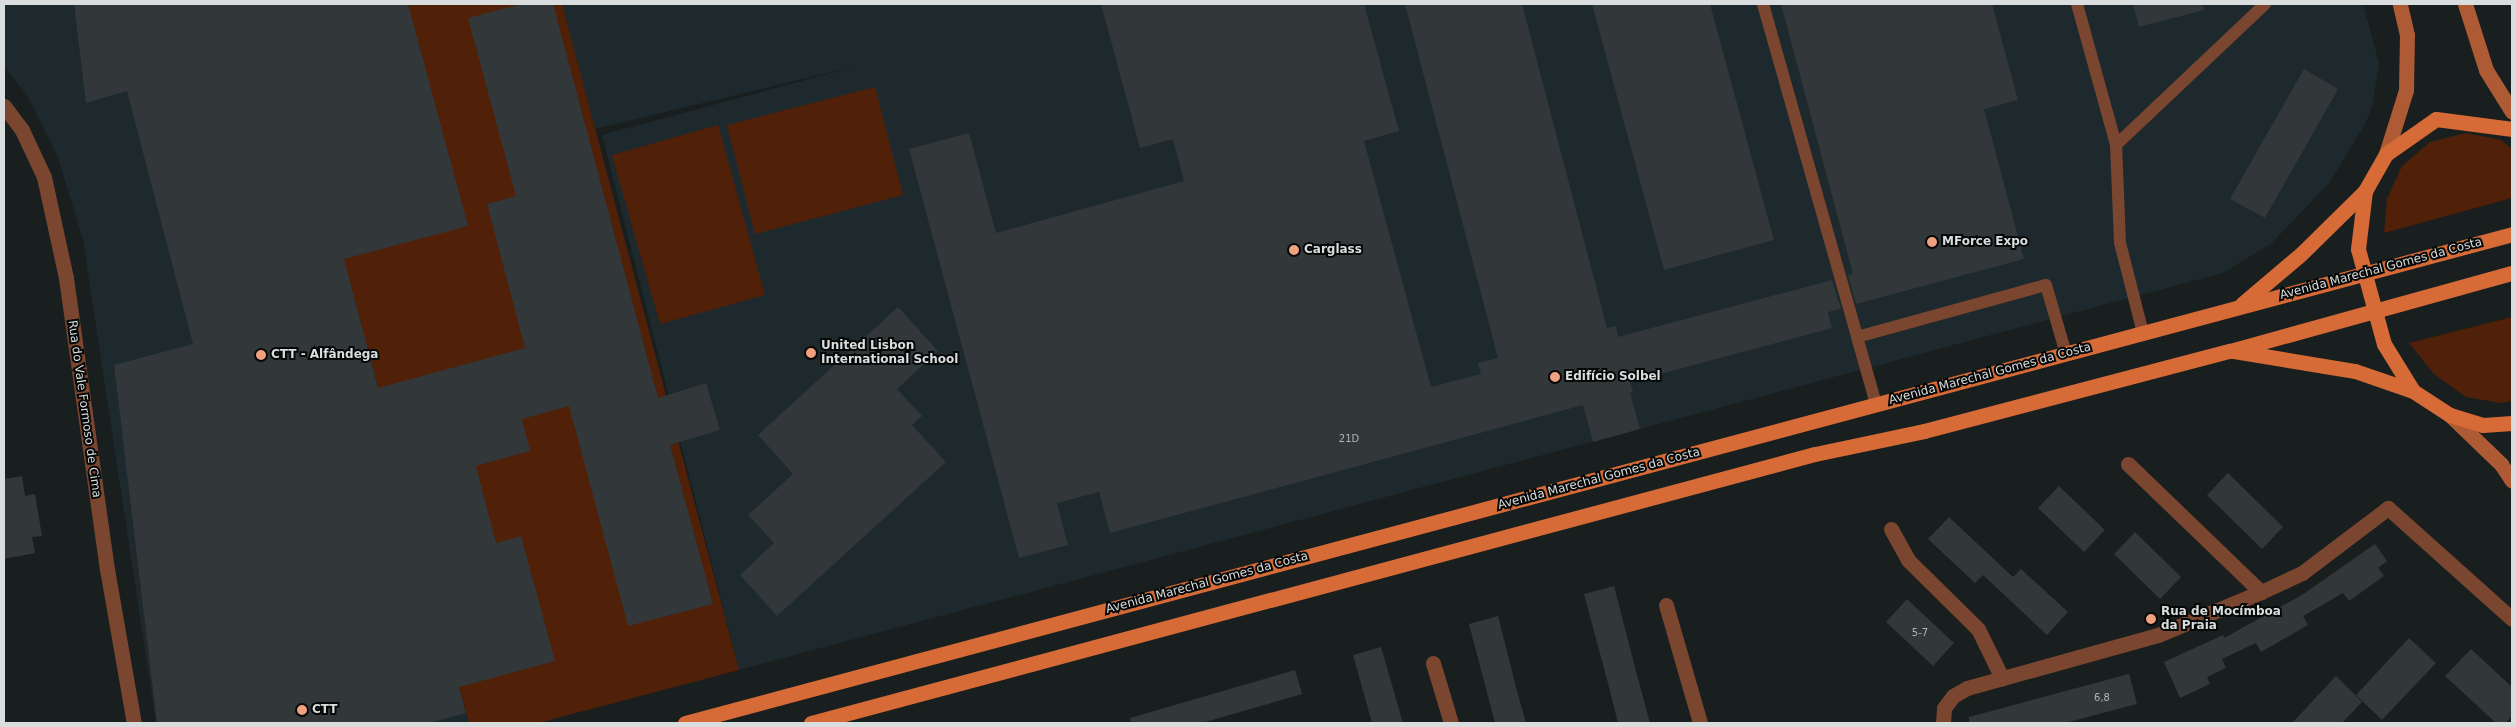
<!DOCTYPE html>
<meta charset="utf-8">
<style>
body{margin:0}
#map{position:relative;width:2516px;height:727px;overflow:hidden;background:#191e1f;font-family:"DejaVu Sans",sans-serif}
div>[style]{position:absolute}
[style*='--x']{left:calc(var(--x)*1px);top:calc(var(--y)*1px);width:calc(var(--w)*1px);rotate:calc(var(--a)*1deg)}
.built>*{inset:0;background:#1e292d}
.green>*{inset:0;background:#502008}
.building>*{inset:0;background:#323739}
.lane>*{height:12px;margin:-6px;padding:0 6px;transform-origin:6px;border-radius:6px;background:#7a462f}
.street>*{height:15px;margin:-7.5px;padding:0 7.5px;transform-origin:7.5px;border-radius:7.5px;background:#7a462f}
.secondary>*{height:15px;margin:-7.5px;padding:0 7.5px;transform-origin:7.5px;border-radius:7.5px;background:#ae5b35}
.primary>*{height:15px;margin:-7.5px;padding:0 7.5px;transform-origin:7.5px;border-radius:7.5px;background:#d66b37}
.dots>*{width:14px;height:14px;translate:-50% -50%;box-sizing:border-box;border:2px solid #060808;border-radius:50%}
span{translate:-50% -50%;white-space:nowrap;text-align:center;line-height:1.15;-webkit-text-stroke:4px #060808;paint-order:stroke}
.number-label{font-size:10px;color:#afb4b5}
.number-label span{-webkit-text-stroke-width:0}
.poi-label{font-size:12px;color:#d9ddde;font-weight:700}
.left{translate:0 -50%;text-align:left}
.street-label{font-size:12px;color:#d9ddde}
.frame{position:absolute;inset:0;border:5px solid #d9ddde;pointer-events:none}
</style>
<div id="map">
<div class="built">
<i style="clip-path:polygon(4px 4px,390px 4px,283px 33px,469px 723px,156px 723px,83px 240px,58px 157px,27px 95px,4px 66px)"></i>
<i style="clip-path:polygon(562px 4px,2363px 4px,2379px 63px,2372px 107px,2365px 124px,2330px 182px,2272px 243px,2223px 273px,739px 670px,602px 135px,857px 66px,595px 129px)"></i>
</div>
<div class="green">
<i style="clip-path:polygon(390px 4px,562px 4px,739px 670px,538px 723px,469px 723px,282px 33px)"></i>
<i style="clip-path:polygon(875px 87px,903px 195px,755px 234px,727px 125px)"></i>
<i style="clip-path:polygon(718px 125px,765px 295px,660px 324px,612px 155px)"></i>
<i style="clip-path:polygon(2466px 133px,2501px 140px,2512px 149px,2512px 198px,2384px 233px,2387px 199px,2402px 166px,2430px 142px)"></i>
<i style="clip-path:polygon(2512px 317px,2512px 401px,2501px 403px,2466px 397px,2434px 374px,2409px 343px)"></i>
</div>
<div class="building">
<i style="clip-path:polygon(74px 4px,408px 4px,468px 226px,344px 259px,378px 388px,525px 348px,487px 204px,516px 196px,468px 18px,522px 4px,553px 4px,658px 398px,706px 383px,720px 430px,670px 445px,713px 604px,628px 626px,569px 406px,522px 419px,530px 451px,476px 466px,496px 543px,521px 536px,555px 661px,459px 687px,466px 713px,429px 723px,157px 723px,114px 365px,193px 344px,127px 91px,86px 103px)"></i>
<i style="clip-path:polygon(1101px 4px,1364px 4px,1399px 131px,1364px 141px,1431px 387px,1481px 374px,1478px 363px,1498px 358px,1405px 4px,1522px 4px,1607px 328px,1616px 326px,1618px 337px,1832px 280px,1841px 309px,1828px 312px,1832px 328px,1630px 382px,1633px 392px,1630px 393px,1640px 429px,1593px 442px,1583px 405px,1110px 533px,1099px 492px,1057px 503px,1068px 545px,1019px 558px,909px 149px,969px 133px,996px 233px,1184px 181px,1173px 139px,1140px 148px)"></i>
<i style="clip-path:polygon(1592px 4px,1710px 4px,1774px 240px,1664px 270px)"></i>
<i style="clip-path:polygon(1781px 4px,1992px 4px,2018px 100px,1984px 109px,2024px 259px,1856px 304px,1848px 275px,1853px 274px)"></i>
<i style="clip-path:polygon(2133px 4px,2203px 4px,2204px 10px,2139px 27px)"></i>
<i style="clip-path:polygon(2304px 69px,2338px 89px,2265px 218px,2230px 199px)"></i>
<i style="clip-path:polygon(898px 307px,938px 351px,897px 389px,922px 416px,912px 425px,946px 462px,777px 616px,740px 575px,774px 543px,748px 515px,793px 474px,758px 435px)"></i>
<i style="clip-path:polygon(2228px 473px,2283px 527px,2262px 549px,2207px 495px)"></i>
<i style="clip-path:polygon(22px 476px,25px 496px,35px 494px,42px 536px,32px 537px,35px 553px,4px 559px,4px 479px)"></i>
<i style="clip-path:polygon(2059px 486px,2105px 530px,2084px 552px,2038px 508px)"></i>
<i style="clip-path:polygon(1949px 517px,2013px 577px,2021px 569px,2068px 612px,2047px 635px,1983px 575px,1975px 583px,1928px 539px)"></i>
<i style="clip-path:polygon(2135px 532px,2181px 577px,2160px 599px,2114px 554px)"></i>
<i style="clip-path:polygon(2375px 544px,2387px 561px,2378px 568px,2384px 576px,2349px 601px,2343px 593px,2303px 616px,2308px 625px,2261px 652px,2256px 643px,2222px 659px,2226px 668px,2207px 677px,2210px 684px,2180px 698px,2164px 662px,2223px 635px,2224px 638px,2302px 595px)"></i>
<i style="clip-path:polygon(1614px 586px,1637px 675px,1650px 723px,1618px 723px,1609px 687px,1584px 594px)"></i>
<i style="clip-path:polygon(1907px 599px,1954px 643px,1933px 666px,1886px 622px)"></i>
<i style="clip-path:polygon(1498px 616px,1517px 691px,1526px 723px,1495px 723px,1469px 624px)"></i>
<i style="clip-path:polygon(2409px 638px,2436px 663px,2382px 720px,2356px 695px)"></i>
<i style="clip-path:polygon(1381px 647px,1403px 723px,1372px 723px,1353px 655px)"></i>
<i style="clip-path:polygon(2471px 649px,2512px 687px,2512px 716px,2506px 723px,2496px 723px,2445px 676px)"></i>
<i style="clip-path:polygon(1295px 670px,1302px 694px,1202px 723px,1131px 723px,1130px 718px)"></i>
<i style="clip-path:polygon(2129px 674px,2137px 704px,2065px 723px,1969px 723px,1969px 717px)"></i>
<i style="clip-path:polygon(2336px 676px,2362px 702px,2342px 723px,2292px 723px)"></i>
</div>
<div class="lane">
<i style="--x:1763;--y:4;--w:346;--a:74.2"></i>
<i style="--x:2077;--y:4;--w:146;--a:74.5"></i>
<i style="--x:2143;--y:333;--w:93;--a:-104.3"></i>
<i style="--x:2120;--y:243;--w:98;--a:-92.3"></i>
<i style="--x:2116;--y:145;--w:205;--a:-43.4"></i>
<i style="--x:1876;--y:404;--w:70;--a:-105.8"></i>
<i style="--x:1857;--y:337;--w:196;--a:-15.4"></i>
<i style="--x:2046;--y:285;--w:72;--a:73.8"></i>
</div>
<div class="street">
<i style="--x:4;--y:106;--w:30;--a:53"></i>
<i style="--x:22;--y:130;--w:52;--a:64.9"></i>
<i style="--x:44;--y:177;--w:103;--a:77.7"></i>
<i style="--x:66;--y:278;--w:294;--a:82"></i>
<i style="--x:107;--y:569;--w:156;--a:80.1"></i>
<i style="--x:2128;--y:464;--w:185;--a:43.9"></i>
<i style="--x:1891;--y:529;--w:35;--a:61"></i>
<i style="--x:1908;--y:560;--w:98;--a:44.6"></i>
<i style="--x:1978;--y:629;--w:55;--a:63.9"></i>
<i style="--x:1666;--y:605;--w:123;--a:73.9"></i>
<i style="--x:1433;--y:663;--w:63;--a:73.3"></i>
<i style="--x:1943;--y:723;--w:15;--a:-86"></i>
<i style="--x:1944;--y:708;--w:15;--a:-53"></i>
<i style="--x:1953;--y:696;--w:16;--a:-30"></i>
<i style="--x:1967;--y:688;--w:198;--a:-15.5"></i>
<i style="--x:2158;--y:635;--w:112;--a:-22.7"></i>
<i style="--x:2261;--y:592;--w:45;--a:-24.9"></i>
<i style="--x:2302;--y:573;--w:108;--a:-37.1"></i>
<i style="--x:2388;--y:508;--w:166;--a:41.8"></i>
</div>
<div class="secondary">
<i style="--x:2465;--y:4;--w:69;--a:72.3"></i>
<i style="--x:2486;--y:70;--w:49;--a:58.2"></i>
<i style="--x:2386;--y:154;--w:67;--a:-72.6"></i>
<i style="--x:2406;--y:90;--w:55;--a:-89"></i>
<i style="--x:2407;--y:35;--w:32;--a:-103"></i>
<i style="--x:2450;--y:415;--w:71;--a:43.9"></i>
<i style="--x:2501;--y:464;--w:20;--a:57"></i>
</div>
<div class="primary">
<i style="--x:2365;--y:191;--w:58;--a:96.9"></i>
<i style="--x:2358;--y:249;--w:98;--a:74.7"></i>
<i style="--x:2384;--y:344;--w:55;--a:58.3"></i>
<i style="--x:2242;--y:304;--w:77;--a:-40.3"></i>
<i style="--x:2301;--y:254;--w:90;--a:-44.5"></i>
<i style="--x:2365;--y:191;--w:43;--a:-60.4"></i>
<i style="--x:2386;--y:154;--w:61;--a:-35"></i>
<i style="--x:2436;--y:119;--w:77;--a:7.5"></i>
<i style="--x:2234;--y:351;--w:123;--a:9.4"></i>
<i style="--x:2355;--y:371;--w:61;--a:19"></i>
<i style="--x:2413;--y:391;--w:44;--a:33"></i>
<i style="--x:2450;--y:415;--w:34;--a:17"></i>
<i style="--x:2483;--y:425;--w:29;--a:-4"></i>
<i style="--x:685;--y:723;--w:1891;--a:-14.98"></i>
<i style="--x:811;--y:723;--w:1039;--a:-15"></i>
<i style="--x:1815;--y:454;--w:111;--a:-11.9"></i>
<i style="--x:1924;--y:431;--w:316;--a:-14.7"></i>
<i style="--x:2230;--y:351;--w:293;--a:-15.5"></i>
</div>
<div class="dots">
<i style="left:1932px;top:242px;background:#f2a17e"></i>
<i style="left:1294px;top:250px;background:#f2a17e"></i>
<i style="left:811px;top:353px;background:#f2a17e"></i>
<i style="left:261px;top:355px;background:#f2a17e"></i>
<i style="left:1555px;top:377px;background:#f2a17e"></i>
<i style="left:2151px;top:619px;background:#f2a17e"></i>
<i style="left:302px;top:710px;background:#f2a17e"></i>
</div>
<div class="number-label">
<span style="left:1349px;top:439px">21D</span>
<span style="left:1920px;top:633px">5-7</span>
<span style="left:2102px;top:698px">6,8</span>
</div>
<div class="poi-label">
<span class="left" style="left:1942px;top:242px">MForce Expo</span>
<span class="left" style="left:1304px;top:250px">Carglass</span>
<span class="left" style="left:821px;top:353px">United Lisbon<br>International School</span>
<span class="left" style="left:271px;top:355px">CTT - Alfândega</span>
<span class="left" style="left:1565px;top:377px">Edifício Solbel</span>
<span class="left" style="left:2161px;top:619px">Rua de Mocímboa<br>da Praia</span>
<span class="left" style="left:312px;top:710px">CTT</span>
</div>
<div class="street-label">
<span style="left:2381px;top:269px;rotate:-15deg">Avenida Marechal Gomes da Costa</span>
<span style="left:1990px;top:374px;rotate:-15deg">Avenida Marechal Gomes da Costa</span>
<span style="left:84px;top:409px;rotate:82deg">Rua do Vale Formoso de Cima</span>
<span style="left:1599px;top:479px;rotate:-15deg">Avenida Marechal Gomes da Costa</span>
<span style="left:1207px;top:583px;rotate:-15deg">Avenida Marechal Gomes da Costa</span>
</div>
<div class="frame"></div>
</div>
